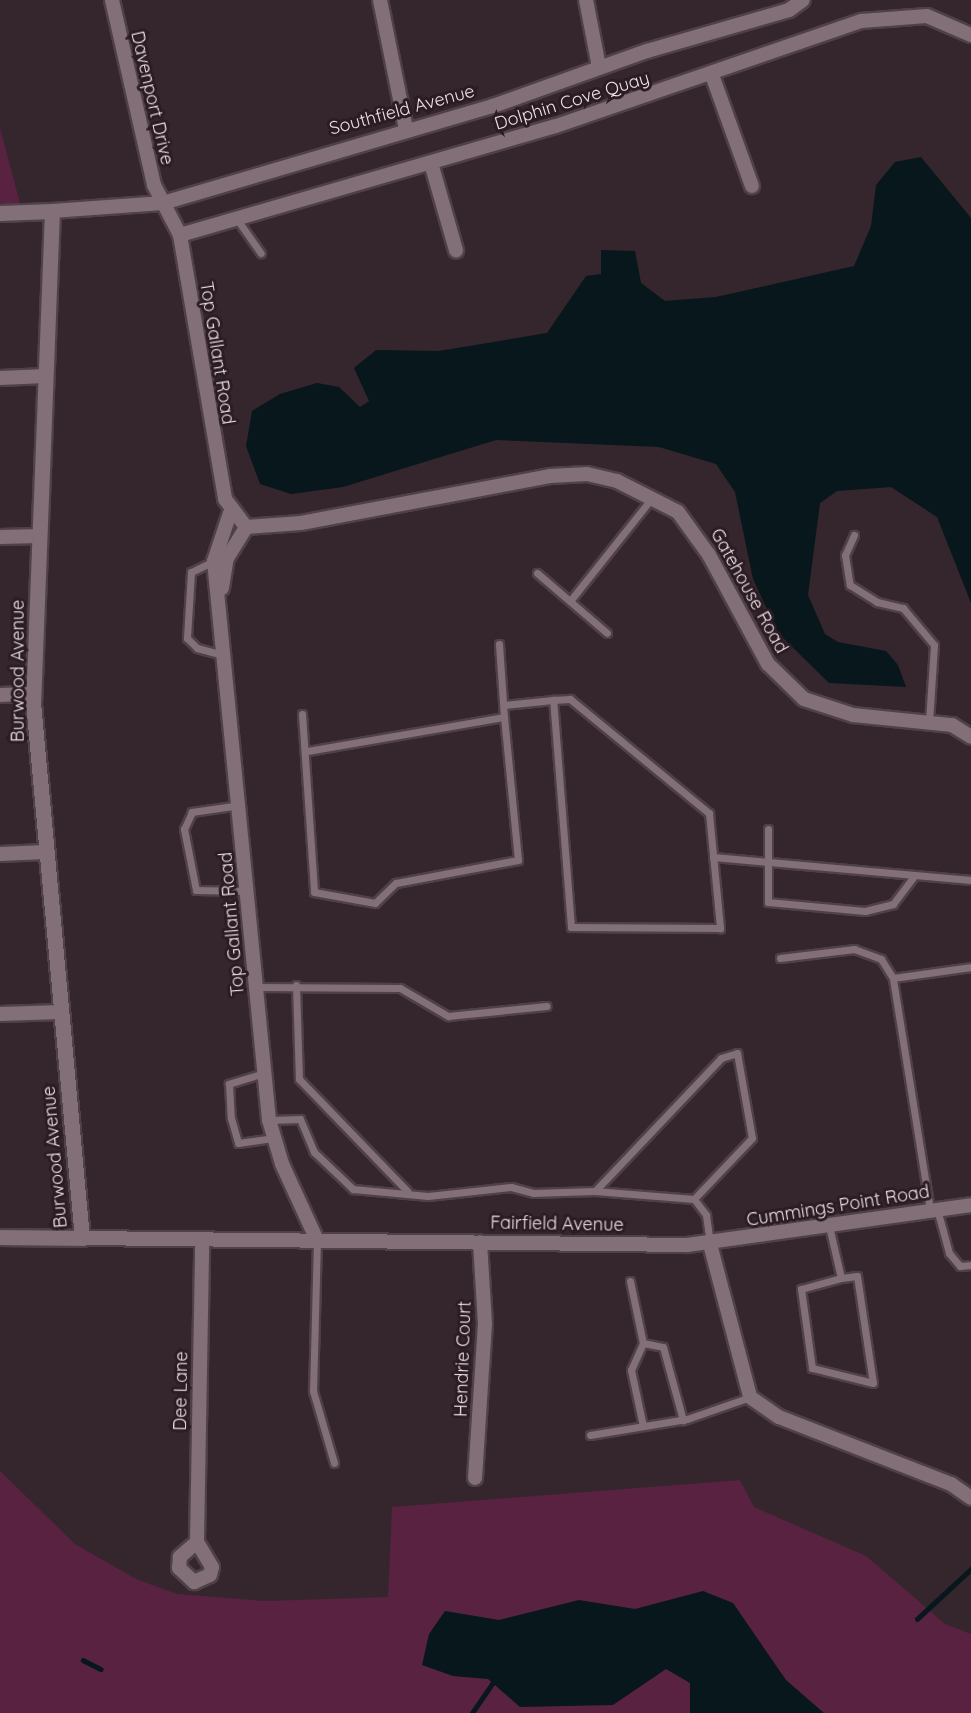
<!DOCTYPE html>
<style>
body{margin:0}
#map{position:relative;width:971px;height:1713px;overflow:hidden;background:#35252d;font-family:Quicksand,sans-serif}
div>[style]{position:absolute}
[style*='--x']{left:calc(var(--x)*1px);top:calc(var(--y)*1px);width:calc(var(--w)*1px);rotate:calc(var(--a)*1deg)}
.green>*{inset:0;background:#582240}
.water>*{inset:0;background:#07171b}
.stream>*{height:4.5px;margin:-2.25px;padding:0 2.25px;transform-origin:2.25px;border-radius:2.25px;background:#07171b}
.roads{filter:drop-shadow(2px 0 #4e4147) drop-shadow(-2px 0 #4e4147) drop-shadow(0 2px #4e4147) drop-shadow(0 -2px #4e4147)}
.lane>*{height:7px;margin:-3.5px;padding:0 3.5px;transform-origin:3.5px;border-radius:3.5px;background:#826f78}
.street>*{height:14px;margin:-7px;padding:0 7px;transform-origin:7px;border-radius:7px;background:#826f78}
.secondary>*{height:15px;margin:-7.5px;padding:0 7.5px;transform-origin:7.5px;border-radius:7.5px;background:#826f78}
span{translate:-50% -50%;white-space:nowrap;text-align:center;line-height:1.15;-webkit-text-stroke:6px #2b1b23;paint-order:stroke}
.street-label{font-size:18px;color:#ede2e7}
</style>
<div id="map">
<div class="green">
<i style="clip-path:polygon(0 128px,20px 203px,0 204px)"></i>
<i style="clip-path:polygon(0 1471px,75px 1544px,136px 1579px,177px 1594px,265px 1601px,388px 1597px,392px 1507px,740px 1480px,754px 1507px,866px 1556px,945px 1624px,971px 1634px,971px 1713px,0 1713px)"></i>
</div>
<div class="water">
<i style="clip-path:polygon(921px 157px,971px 218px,971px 603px,937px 517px,891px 487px,837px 491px,820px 503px,808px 595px,825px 634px,838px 642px,886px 651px,898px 665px,906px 687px,829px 683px,778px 633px,753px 579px,735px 492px,716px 464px,659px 447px,496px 440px,343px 487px,291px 494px,260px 484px,246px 446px,252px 411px,280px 394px,317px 383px,339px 387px,360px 407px,369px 401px,354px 368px,376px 350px,439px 351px,547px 333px,586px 276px,601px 274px,601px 250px,635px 251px,641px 283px,665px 301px,716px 297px,854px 266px,871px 226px,876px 185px,895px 162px)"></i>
<i style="clip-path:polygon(703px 1591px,733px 1603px,786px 1680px,824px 1713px,690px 1713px,690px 1683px,666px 1669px,613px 1705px,520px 1707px,488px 1679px,453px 1676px,422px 1665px,429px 1634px,445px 1611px,499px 1620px,579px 1600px,635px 1609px)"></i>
</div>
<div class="stream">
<i style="--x:917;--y:1619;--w:74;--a:-42.8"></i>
<i style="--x:83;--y:1660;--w:20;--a:27"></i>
<i style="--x:472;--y:1713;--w:42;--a:-55.6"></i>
</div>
<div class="roads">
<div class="lane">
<i style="--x:239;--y:222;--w:38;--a:55"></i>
<i style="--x:854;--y:535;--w:22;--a:114"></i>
<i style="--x:845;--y:555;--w:30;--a:81"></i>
<i style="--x:850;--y:585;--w:32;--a:32"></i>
<i style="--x:877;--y:602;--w:27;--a:13"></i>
<i style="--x:903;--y:608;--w:48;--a:50"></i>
<i style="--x:934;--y:645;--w:77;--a:93.7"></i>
<i style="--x:214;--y:561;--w:25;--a:154"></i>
<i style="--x:191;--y:572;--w:66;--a:93.5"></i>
<i style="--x:187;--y:638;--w:14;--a:45"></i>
<i style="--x:197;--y:648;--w:28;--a:15"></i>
<i style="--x:537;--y:573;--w:92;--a:40.6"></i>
<i style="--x:570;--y:601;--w:132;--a:-51.5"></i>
<i style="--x:499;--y:644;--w:73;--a:86.1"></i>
<i style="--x:504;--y:705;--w:49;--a:-5.8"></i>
<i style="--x:553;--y:700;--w:17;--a:-3"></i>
<i style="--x:570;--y:699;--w:180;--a:39.4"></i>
<i style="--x:709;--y:813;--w:116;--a:84.5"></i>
<i style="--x:720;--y:928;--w:149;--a:-179.6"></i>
<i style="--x:571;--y:927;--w:228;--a:-94.5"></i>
<i style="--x:302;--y:714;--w:178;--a:86.1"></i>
<i style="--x:314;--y:892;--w:62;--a:10.2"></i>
<i style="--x:375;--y:903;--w:29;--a:-44"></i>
<i style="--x:396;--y:883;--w:124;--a:-10.7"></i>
<i style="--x:518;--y:860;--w:144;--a:-95.6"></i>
<i style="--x:504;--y:717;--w:199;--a:170.2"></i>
<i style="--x:240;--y:805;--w:49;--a:171.7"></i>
<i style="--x:192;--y:812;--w:19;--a:115"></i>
<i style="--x:184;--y:829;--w:62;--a:78.9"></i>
<i style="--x:196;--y:890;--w:52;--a:1.1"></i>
<i style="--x:768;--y:829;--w:73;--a:90"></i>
<i style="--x:768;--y:902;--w:97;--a:5.3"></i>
<i style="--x:865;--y:911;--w:29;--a:-14"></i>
<i style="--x:893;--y:904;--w:34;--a:-53"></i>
<i style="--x:713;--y:857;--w:259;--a:5.1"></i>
<i style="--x:780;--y:958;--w:75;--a:-6.9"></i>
<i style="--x:854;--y:949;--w:29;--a:20"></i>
<i style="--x:881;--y:959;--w:22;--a:58"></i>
<i style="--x:296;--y:985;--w:94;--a:88.2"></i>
<i style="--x:299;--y:1079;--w:156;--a:46"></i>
<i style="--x:256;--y:987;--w:144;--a:0.4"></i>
<i style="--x:400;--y:988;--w:56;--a:30.3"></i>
<i style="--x:448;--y:1016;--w:99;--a:-5.8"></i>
<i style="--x:264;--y:1073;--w:37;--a:163"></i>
<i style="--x:229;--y:1084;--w:34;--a:87"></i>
<i style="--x:231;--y:1118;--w:26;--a:74"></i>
<i style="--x:238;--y:1143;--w:35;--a:-8"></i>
<i style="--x:269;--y:1120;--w:31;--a:-2"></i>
<i style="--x:300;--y:1119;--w:36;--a:67"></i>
<i style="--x:314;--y:1152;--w:54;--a:43.5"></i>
<i style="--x:353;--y:1189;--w:75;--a:5.3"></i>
<i style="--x:428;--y:1196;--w:83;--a:-6.2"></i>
<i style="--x:511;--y:1187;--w:23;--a:15"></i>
<i style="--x:533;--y:1193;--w:62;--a:-1.8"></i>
<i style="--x:595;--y:1191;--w:99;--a:4.6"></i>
<i style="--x:694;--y:1199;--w:20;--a:53"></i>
<i style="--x:706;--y:1215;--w:28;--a:82"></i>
<i style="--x:595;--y:1191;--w:183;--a:-46.5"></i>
<i style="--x:721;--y:1058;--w:17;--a:-17"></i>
<i style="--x:737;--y:1053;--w:86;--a:80"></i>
<i style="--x:752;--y:1138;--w:84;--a:133.6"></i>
<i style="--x:937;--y:1209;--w:46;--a:74.7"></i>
<i style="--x:949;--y:1253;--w:17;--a:50"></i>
<i style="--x:960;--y:1266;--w:11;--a:-5"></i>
<i style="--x:930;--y:1210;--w:235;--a:-99.1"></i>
<i style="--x:893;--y:978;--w:79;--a:-8"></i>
<i style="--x:829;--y:1226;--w:53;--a:77"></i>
<i style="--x:841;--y:1278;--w:16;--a:-7"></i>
<i style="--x:857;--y:1276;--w:108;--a:81.5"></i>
<i style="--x:873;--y:1383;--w:63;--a:-166.2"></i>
<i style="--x:812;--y:1368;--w:80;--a:-97.9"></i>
<i style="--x:801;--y:1289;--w:41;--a:-15.4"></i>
<i style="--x:317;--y:1240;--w:151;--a:91.5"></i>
<i style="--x:313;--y:1391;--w:75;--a:73.7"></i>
<i style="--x:630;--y:1281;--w:63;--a:78.2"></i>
<i style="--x:643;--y:1426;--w:57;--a:-102.1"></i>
<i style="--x:631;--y:1370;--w:30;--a:-66"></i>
<i style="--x:643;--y:1343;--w:20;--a:11"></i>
<i style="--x:663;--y:1347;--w:76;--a:74.7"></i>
<i style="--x:590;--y:1435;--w:98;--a:-9.4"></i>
<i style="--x:687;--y:1419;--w:67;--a:-19.2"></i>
</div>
<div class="street">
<i style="--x:112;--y:0;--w:190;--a:77.2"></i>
<i style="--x:154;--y:185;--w:56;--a:62.5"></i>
<i style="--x:180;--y:235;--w:268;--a:80.3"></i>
<i style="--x:225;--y:499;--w:35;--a:53"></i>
<i style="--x:380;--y:0;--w:132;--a:78.6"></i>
<i style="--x:586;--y:0;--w:68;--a:79"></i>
<i style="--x:712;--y:75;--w:118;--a:70.2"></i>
<i style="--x:431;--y:163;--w:91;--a:74"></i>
<i style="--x:52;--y:211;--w:111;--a:-4.1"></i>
<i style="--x:163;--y:203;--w:344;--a:-16.4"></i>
<i style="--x:493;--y:106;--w:164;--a:-19.7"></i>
<i style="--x:647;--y:51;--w:148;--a:-16.1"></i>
<i style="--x:789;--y:10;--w:17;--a:-36"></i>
<i style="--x:180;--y:235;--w:391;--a:-16.2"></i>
<i style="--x:556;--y:126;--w:323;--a:-19"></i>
<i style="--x:861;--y:21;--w:66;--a:-4.3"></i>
<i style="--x:927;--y:16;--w:48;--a:23.4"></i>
<i style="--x:0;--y:378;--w:46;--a:-2.5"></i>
<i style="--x:230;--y:513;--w:51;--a:108.4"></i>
<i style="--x:214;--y:561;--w:562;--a:84.38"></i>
<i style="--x:269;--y:1120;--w:46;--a:73.5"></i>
<i style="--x:282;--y:1164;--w:84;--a:65.3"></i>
<i style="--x:246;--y:527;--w:55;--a:-4.2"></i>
<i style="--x:301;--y:523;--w:253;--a:-10.7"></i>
<i style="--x:550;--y:476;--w:37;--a:-3"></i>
<i style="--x:587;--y:474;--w:31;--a:13"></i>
<i style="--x:617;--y:481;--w:68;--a:26.9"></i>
<i style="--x:678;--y:512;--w:53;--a:54.2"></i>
<i style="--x:709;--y:555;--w:124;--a:61.6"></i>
<i style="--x:768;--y:664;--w:50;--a:44.2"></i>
<i style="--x:804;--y:699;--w:52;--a:18.1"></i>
<i style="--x:853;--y:715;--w:100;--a:5.8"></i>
<i style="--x:952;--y:725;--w:22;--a:32"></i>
<i style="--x:0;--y:537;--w:40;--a:-1.4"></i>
<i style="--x:222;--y:588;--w:30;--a:-81"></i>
<i style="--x:227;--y:558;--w:36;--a:-58"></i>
<i style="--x:0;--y:695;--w:33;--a:-2"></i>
<i style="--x:0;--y:854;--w:45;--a:-2.5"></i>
<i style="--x:0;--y:1014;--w:61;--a:-1.9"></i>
<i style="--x:82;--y:1238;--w:605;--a:0.66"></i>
<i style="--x:687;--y:1245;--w:287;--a:-8"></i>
<i style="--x:710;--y:1244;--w:158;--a:75.3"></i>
<i style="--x:750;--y:1397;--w:35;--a:35"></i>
<i style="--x:779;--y:1417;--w:185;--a:21.3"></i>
<i style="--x:951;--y:1484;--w:24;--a:35"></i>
<i style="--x:475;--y:1478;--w:154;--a:-86.3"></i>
<i style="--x:485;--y:1324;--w:82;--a:-93.5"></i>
<i style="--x:197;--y:1542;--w:23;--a:139"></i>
<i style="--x:180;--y:1557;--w:11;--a:95"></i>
<i style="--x:179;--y:1568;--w:21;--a:43"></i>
<i style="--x:194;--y:1582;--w:17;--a:-24"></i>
<i style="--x:210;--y:1575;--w:8;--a:-76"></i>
<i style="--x:212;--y:1567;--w:29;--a:-121"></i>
<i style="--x:197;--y:1542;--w:301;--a:-89"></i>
</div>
<div class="secondary">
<i style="--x:0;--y:213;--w:52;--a:-2.2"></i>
<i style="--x:52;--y:211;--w:491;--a:92.2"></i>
<i style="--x:33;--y:702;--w:538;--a:84.78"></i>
<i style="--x:82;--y:1238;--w:82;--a:-179.3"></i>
</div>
</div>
<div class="street-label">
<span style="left:152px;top:98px;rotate:77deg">Davenport Drive</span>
<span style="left:572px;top:101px;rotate:-17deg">Dolphin Cove Quay</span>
<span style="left:402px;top:110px;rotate:-15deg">Southfield Avenue</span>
<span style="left:217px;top:353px;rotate:81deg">Top Gallant Road</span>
<span style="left:749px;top:591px;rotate:61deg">Gatehouse Road</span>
<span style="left:18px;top:671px;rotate:-90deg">Burwood Avenue</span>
<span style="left:232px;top:924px;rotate:-95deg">Top Gallant Road</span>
<span style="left:55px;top:1157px;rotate:-95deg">Burwood Avenue</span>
<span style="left:838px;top:1206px;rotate:-9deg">Cummings Point Road</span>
<span style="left:557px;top:1224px;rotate:1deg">Fairfield Avenue</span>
<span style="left:463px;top:1359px;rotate:-88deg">Hendrie Court</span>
<span style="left:181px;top:1391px;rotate:-89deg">Dee Lane</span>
</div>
</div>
